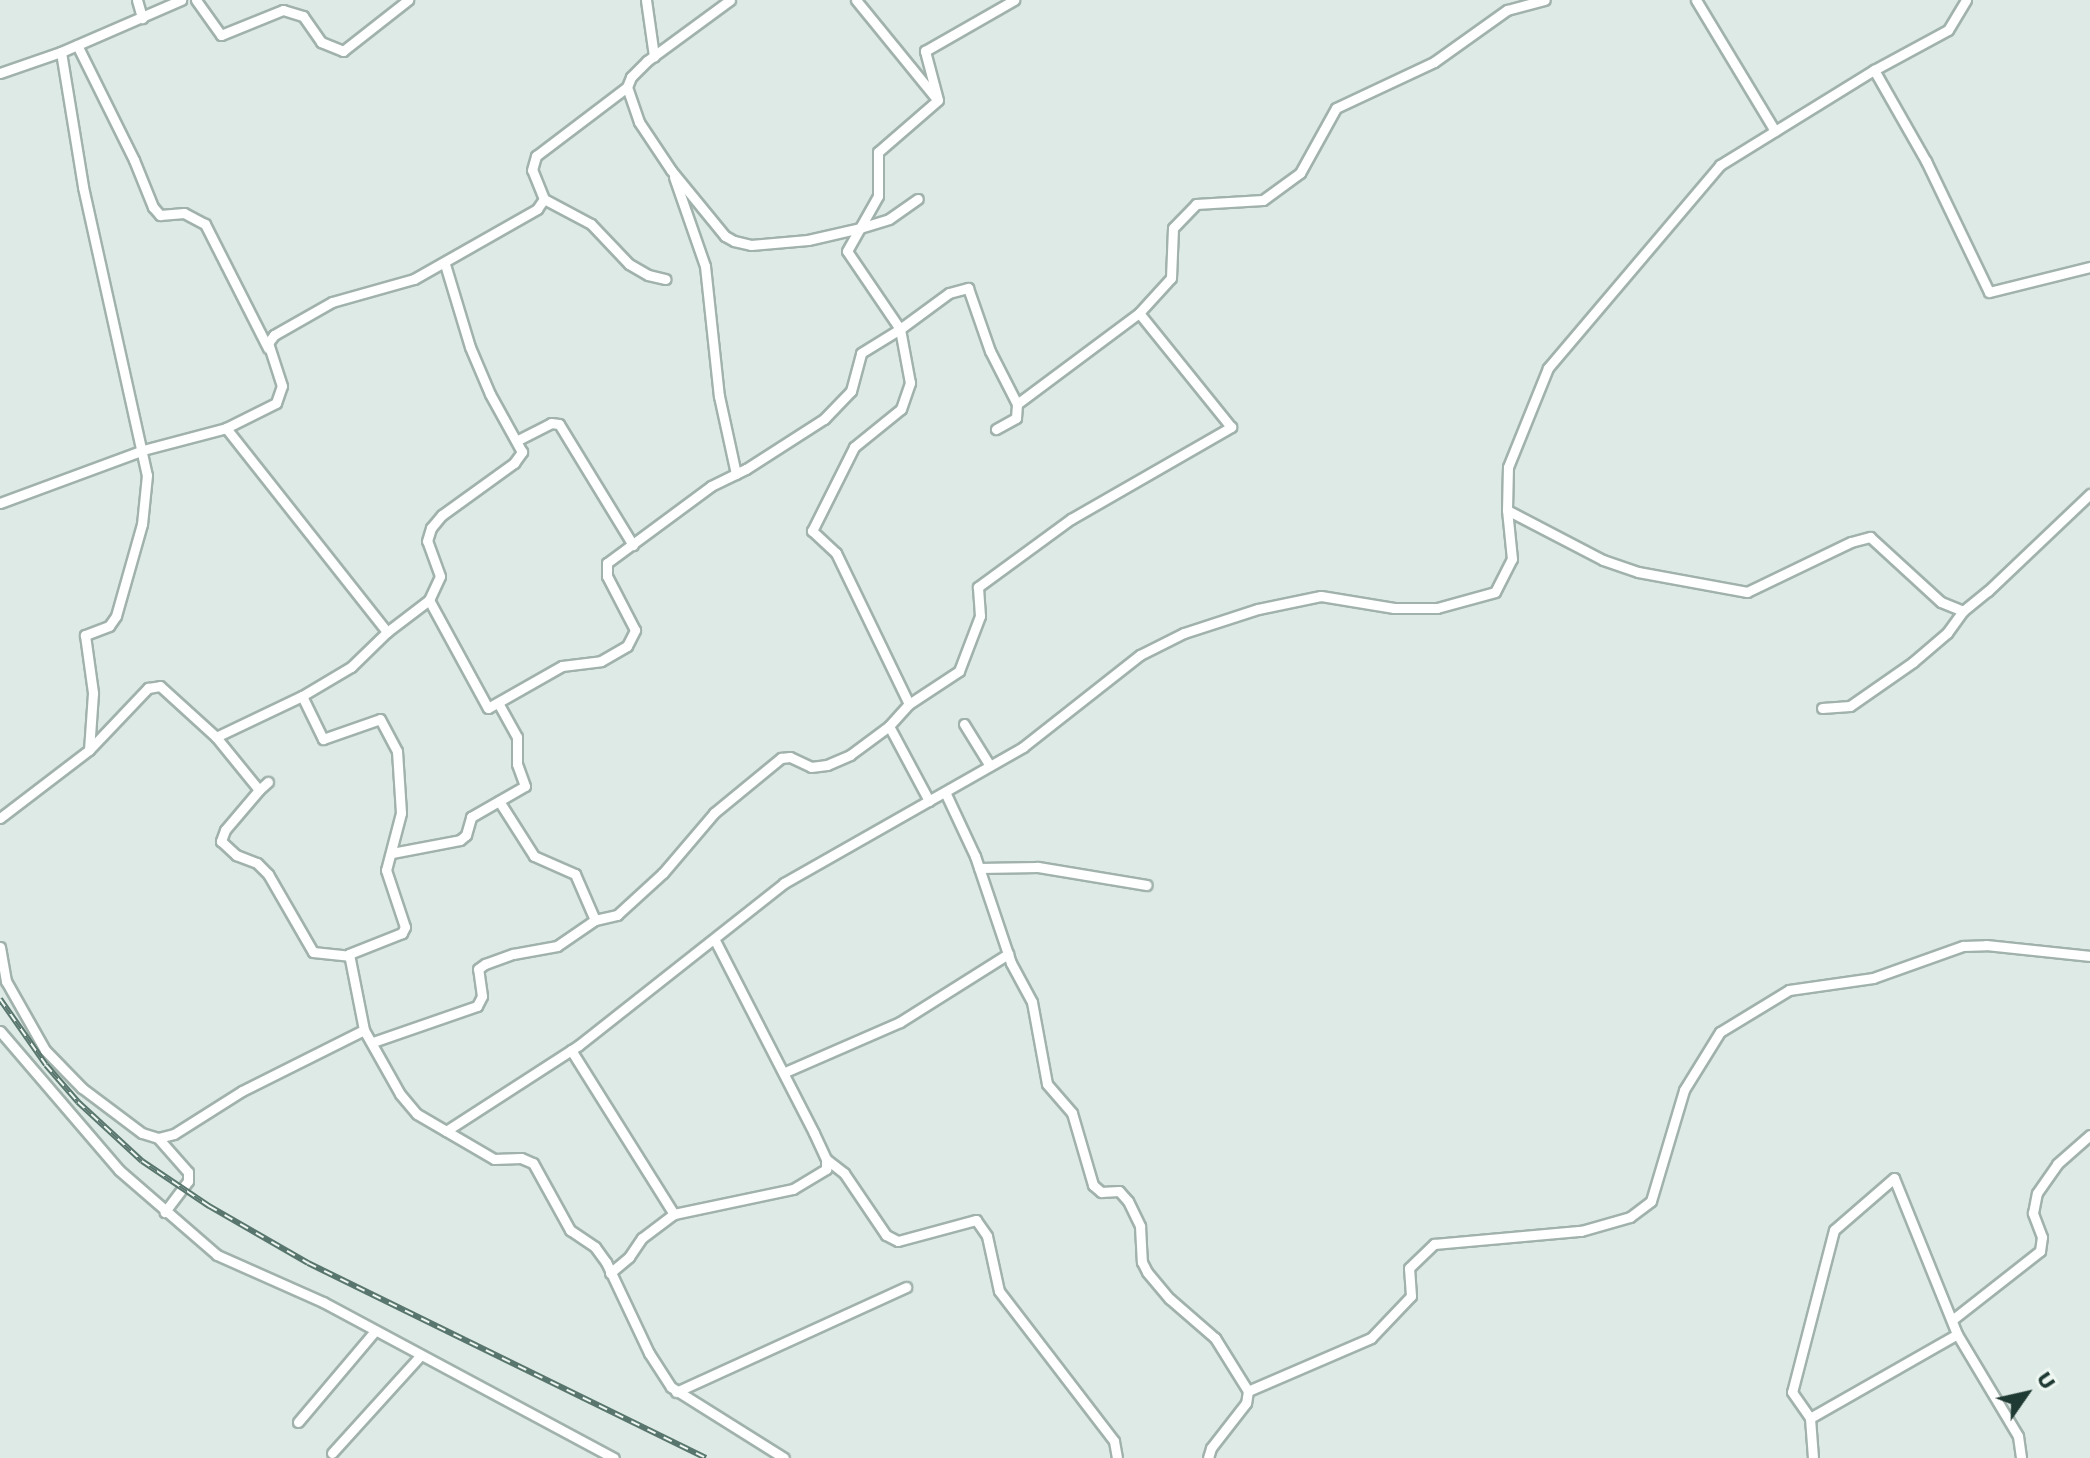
<!DOCTYPE html>
<style>
body{margin:0}
#map{position:relative;width:2090px;height:1458px;overflow:hidden;background:#deeae5;font-family:"Work Sans",sans-serif}
div>[style]{position:absolute}
[style*='--x']{left:calc(var(--x)*1px);top:calc(var(--y)*1px);width:calc(var(--w)*1px);rotate:calc(var(--a)*1deg)}
.roads{filter:drop-shadow(2px 0 #a1b2ac) drop-shadow(-2px 0 #a1b2ac) drop-shadow(0 2px #a1b2ac) drop-shadow(0 -2px #a1b2ac)}
.minor>*{height:9px;margin:-4.5px;padding:0 4.5px;transform-origin:4.5px;border-radius:4.5px;background:#fff}
.rail>*{height:6px;margin-top:-3px;transform-origin:0;background:repeating-linear-gradient(90deg,#eef7f2 0 9px,#59766e 0 18px);box-sizing:border-box;border-block:2px solid #59766e}
span{translate:-50% -50%;white-space:nowrap;text-align:center;line-height:1.15;-webkit-text-stroke:6px #eef7f2;paint-order:stroke}
.north{position:absolute;left:1986px;top:1354px;width:80px;height:80px;-webkit-text-stroke:6px #eef7f2;paint-order:stroke;rotate:56deg;font-size:22px;font-weight:700;line-height:32px;text-align:center;color:#1f3a33}
.north::after{content:'';display:block;margin:auto;width:28px;height:36px;background:#1f3a33;clip-path:polygon(50% 0,100% 100%,50% 72%,0 100%)}
</style>
<div id="map">
<div class="roads">
<div class="minor">
<i style="--x:137;--y:0;--w:19;--a:74"></i>
<i style="--x:196;--y:0;--w:43;--a:54.5"></i>
<i style="--x:221;--y:35;--w:67;--a:-22"></i>
<i style="--x:283;--y:10;--w:21;--a:17"></i>
<i style="--x:303;--y:16;--w:32;--a:55"></i>
<i style="--x:321;--y:42;--w:24;--a:22"></i>
<i style="--x:343;--y:51;--w:83;--a:-38.1"></i>
<i style="--x:646;--y:0;--w:57;--a:81.9"></i>
<i style="--x:856;--y:0;--w:125;--a:50.8"></i>
<i style="--x:1696;--y:0;--w:153;--a:58.9"></i>
<i style="--x:77;--y:45;--w:128;--a:63.6"></i>
<i style="--x:134;--y:160;--w:51;--a:68"></i>
<i style="--x:153;--y:207;--w:11;--a:49"></i>
<i style="--x:160;--y:215;--w:24;--a:-5"></i>
<i style="--x:184;--y:213;--w:24;--a:28"></i>
<i style="--x:205;--y:224;--w:139;--a:63.1"></i>
<i style="--x:61;--y:52;--w:137;--a:80.7"></i>
<i style="--x:83;--y:187;--w:295;--a:77.5"></i>
<i style="--x:147;--y:475;--w:49;--a:95.8"></i>
<i style="--x:142;--y:524;--w:96;--a:105.8"></i>
<i style="--x:116;--y:616;--w:12;--a:125"></i>
<i style="--x:109;--y:626;--w:26;--a:159"></i>
<i style="--x:85;--y:635;--w:59;--a:82.1"></i>
<i style="--x:93;--y:693;--w:57;--a:94"></i>
<i style="--x:1874;--y:70;--w:105;--a:60.3"></i>
<i style="--x:1926;--y:161;--w:145;--a:64.3"></i>
<i style="--x:1989;--y:292;--w:104;--a:-13.9"></i>
<i style="--x:0;--y:73;--w:65;--a:-19"></i>
<i style="--x:61;--y:52;--w:131;--a:-23.4"></i>
<i style="--x:627;--y:87;--w:37;--a:71"></i>
<i style="--x:639;--y:122;--w:58;--a:56.3"></i>
<i style="--x:671;--y:170;--w:85;--a:50.7"></i>
<i style="--x:725;--y:236;--w:10;--a:29"></i>
<i style="--x:734;--y:241;--w:17;--a:13"></i>
<i style="--x:751;--y:245;--w:57;--a:-5"></i>
<i style="--x:808;--y:240;--w:53;--a:-13"></i>
<i style="--x:860;--y:228;--w:30;--a:-17"></i>
<i style="--x:889;--y:219;--w:35;--a:-35"></i>
<i style="--x:674;--y:177;--w:94;--a:70.8"></i>
<i style="--x:705;--y:266;--w:131;--a:83.9"></i>
<i style="--x:719;--y:396;--w:80;--a:77.7"></i>
<i style="--x:544;--y:199;--w:53;--a:28"></i>
<i style="--x:591;--y:224;--w:55;--a:46.5"></i>
<i style="--x:629;--y:264;--w:22;--a:30"></i>
<i style="--x:648;--y:275;--w:18;--a:13"></i>
<i style="--x:1139;--y:313;--w:47;--a:-47.6"></i>
<i style="--x:1171;--y:278;--w:50;--a:-87.7"></i>
<i style="--x:1173;--y:228;--w:33;--a:-46"></i>
<i style="--x:1196;--y:204;--w:67;--a:-3.4"></i>
<i style="--x:1263;--y:200;--w:46;--a:-36.1"></i>
<i style="--x:1300;--y:173;--w:74;--a:-61"></i>
<i style="--x:1336;--y:108;--w:108;--a:-25.1"></i>
<i style="--x:1434;--y:62;--w:90;--a:-35.5"></i>
<i style="--x:1507;--y:10;--w:39;--a:-15"></i>
<i style="--x:226;--y:428;--w:260;--a:51.7"></i>
<i style="--x:518;--y:440;--w:37;--a:-27"></i>
<i style="--x:551;--y:423;--w:8;--a:7"></i>
<i style="--x:559;--y:424;--w:142;--a:58.6"></i>
<i style="--x:0;--y:503;--w:153;--a:-20.3"></i>
<i style="--x:143;--y:450;--w:86;--a:-14.8"></i>
<i style="--x:226;--y:428;--w:56;--a:-26.6"></i>
<i style="--x:276;--y:403;--w:18;--a:-71"></i>
<i style="--x:282;--y:386;--w:45;--a:-108"></i>
<i style="--x:268;--y:343;--w:10;--a:-53"></i>
<i style="--x:274;--y:335;--w:67;--a:-29.6"></i>
<i style="--x:332;--y:302;--w:85;--a:-15.7"></i>
<i style="--x:414;--y:279;--w:142;--a:-29.6"></i>
<i style="--x:537;--y:209;--w:12;--a:-55"></i>
<i style="--x:544;--y:199;--w:31;--a:-112"></i>
<i style="--x:532;--y:170;--w:15;--a:-74"></i>
<i style="--x:536;--y:156;--w:114;--a:-37.2"></i>
<i style="--x:627;--y:87;--w:11;--a:-68"></i>
<i style="--x:631;--y:77;--w:23;--a:-45"></i>
<i style="--x:647;--y:61;--w:103;--a:-36.3"></i>
<i style="--x:1507;--y:510;--w:108;--a:27.5"></i>
<i style="--x:1603;--y:560;--w:37;--a:19"></i>
<i style="--x:1638;--y:572;--w:111;--a:10.4"></i>
<i style="--x:1747;--y:592;--w:115;--a:-25.7"></i>
<i style="--x:1851;--y:542;--w:20;--a:-15"></i>
<i style="--x:1870;--y:537;--w:96;--a:42.5"></i>
<i style="--x:1941;--y:602;--w:24;--a:22"></i>
<i style="--x:429;--y:600;--w:123;--a:61.4"></i>
<i style="--x:488;--y:708;--w:85;--a:-29.6"></i>
<i style="--x:562;--y:666;--w:39;--a:-7"></i>
<i style="--x:601;--y:661;--w:30;--a:-30"></i>
<i style="--x:627;--y:646;--w:18;--a:-63"></i>
<i style="--x:635;--y:630;--w:61;--a:-117.4"></i>
<i style="--x:607;--y:576;--w:13;--a:-90"></i>
<i style="--x:607;--y:563;--w:129;--a:-36.5"></i>
<i style="--x:711;--y:486;--w:39;--a:-26"></i>
<i style="--x:746;--y:469;--w:93;--a:-32.7"></i>
<i style="--x:824;--y:419;--w:39;--a:-46"></i>
<i style="--x:851;--y:391;--w:39;--a:-75"></i>
<i style="--x:861;--y:353;--w:46;--a:-31.6"></i>
<i style="--x:900;--y:329;--w:94;--a:-124.2"></i>
<i style="--x:847;--y:251;--w:63;--a:-60.6"></i>
<i style="--x:878;--y:196;--w:44;--a:-90"></i>
<i style="--x:878;--y:152;--w:79;--a:-40.9"></i>
<i style="--x:938;--y:100;--w:51;--a:-104.9"></i>
<i style="--x:925;--y:51;--w:103;--a:-29.8"></i>
<i style="--x:302;--y:696;--w:48;--a:64"></i>
<i style="--x:323;--y:739;--w:60;--a:-19.3"></i>
<i style="--x:380;--y:719;--w:36;--a:62"></i>
<i style="--x:397;--y:751;--w:62;--a:86.3"></i>
<i style="--x:401;--y:813;--w:59;--a:104.7"></i>
<i style="--x:386;--y:870;--w:60;--a:71.6"></i>
<i style="--x:405;--y:927;--w:7;--a:117"></i>
<i style="--x:402;--y:933;--w:57;--a:158.4"></i>
<i style="--x:349;--y:954;--w:77;--a:78.8"></i>
<i style="--x:909;--y:704;--w:60;--a:-33.4"></i>
<i style="--x:959;--y:671;--w:59;--a:-69.1"></i>
<i style="--x:980;--y:616;--w:29;--a:-94"></i>
<i style="--x:978;--y:587;--w:115;--a:-36.2"></i>
<i style="--x:1071;--y:519;--w:185;--a:-29.9"></i>
<i style="--x:1231;--y:427;--w:146;--a:-128.9"></i>
<i style="--x:1139;--y:313;--w:152;--a:143.3"></i>
<i style="--x:1822;--y:708;--w:28;--a:-4"></i>
<i style="--x:1850;--y:706;--w:77;--a:-34.9"></i>
<i style="--x:1913;--y:662;--w:45;--a:-40.5"></i>
<i style="--x:1947;--y:633;--w:27;--a:-54"></i>
<i style="--x:1963;--y:611;--w:32;--a:-39"></i>
<i style="--x:1988;--y:591;--w:141;--a:-43.6"></i>
<i style="--x:964;--y:724;--w:49;--a:58.2"></i>
<i style="--x:889;--y:726;--w:30;--a:-48"></i>
<i style="--x:909;--y:704;--w:168;--a:-115.8"></i>
<i style="--x:836;--y:553;--w:33;--a:-137"></i>
<i style="--x:812;--y:531;--w:94;--a:-63.4"></i>
<i style="--x:854;--y:447;--w:60;--a:-39"></i>
<i style="--x:901;--y:409;--w:28;--a:-71"></i>
<i style="--x:910;--y:383;--w:55;--a:-100.5"></i>
<i style="--x:900;--y:329;--w:61;--a:-36.3"></i>
<i style="--x:949;--y:293;--w:20;--a:-15"></i>
<i style="--x:968;--y:288;--w:67;--a:70.8"></i>
<i style="--x:990;--y:351;--w:59;--a:63"></i>
<i style="--x:1017;--y:404;--w:14;--a:94"></i>
<i style="--x:1016;--y:418;--w:23;--a:151"></i>
<i style="--x:216;--y:737;--w:95;--a:-25.5"></i>
<i style="--x:302;--y:696;--w:57;--a:-30.6"></i>
<i style="--x:351;--y:667;--w:50;--a:-44.2"></i>
<i style="--x:387;--y:632;--w:53;--a:-37.3"></i>
<i style="--x:429;--y:600;--w:26;--a:-65"></i>
<i style="--x:440;--y:576;--w:37;--a:-110"></i>
<i style="--x:427;--y:541;--w:14;--a:-73"></i>
<i style="--x:431;--y:528;--w:17;--a:-50"></i>
<i style="--x:442;--y:515;--w:89;--a:-35.8"></i>
<i style="--x:514;--y:463;--w:14;--a:-54"></i>
<i style="--x:522;--y:452;--w:66;--a:-118.9"></i>
<i style="--x:490;--y:394;--w:51;--a:-113.1"></i>
<i style="--x:470;--y:347;--w:87;--a:-106.8"></i>
<i style="--x:259;--y:790;--w:12;--a:-42"></i>
<i style="--x:945;--y:792;--w:71;--a:64.9"></i>
<i style="--x:975;--y:856;--w:113;--a:71.4"></i>
<i style="--x:1011;--y:963;--w:44;--a:61.7"></i>
<i style="--x:1032;--y:1002;--w:83;--a:79.6"></i>
<i style="--x:1047;--y:1084;--w:38;--a:49"></i>
<i style="--x:1072;--y:1113;--w:75;--a:73.7"></i>
<i style="--x:1093;--y:1185;--w:11;--a:41"></i>
<i style="--x:1101;--y:1192;--w:18;--a:-3"></i>
<i style="--x:1119;--y:1191;--w:13;--a:48"></i>
<i style="--x:1128;--y:1201;--w:28;--a:64"></i>
<i style="--x:1140;--y:1226;--w:36;--a:87"></i>
<i style="--x:1142;--y:1262;--w:11;--a:63"></i>
<i style="--x:1147;--y:1272;--w:35;--a:50"></i>
<i style="--x:1170;--y:1299;--w:60;--a:40.9"></i>
<i style="--x:1215;--y:1338;--w:62;--a:58.1"></i>
<i style="--x:1248;--y:1391;--w:12;--a:99"></i>
<i style="--x:1246;--y:1403;--w:57;--a:127.9"></i>
<i style="--x:1211;--y:1448;--w:10;--a:107"></i>
<i style="--x:499;--y:801;--w:65;--a:57.5"></i>
<i style="--x:534;--y:856;--w:45;--a:23.7"></i>
<i style="--x:575;--y:874;--w:50;--a:66.5"></i>
<i style="--x:0;--y:818;--w:112;--a:-37.4"></i>
<i style="--x:89;--y:750;--w:86;--a:-46.4"></i>
<i style="--x:148;--y:688;--w:12;--a:-9"></i>
<i style="--x:160;--y:686;--w:76;--a:42.3"></i>
<i style="--x:216;--y:737;--w:68;--a:50.9"></i>
<i style="--x:259;--y:790;--w:52;--a:130.4"></i>
<i style="--x:225;--y:830;--w:12;--a:110"></i>
<i style="--x:221;--y:841;--w:21;--a:43"></i>
<i style="--x:236;--y:855;--w:22;--a:21"></i>
<i style="--x:257;--y:863;--w:16;--a:45"></i>
<i style="--x:268;--y:874;--w:90;--a:60"></i>
<i style="--x:313;--y:952;--w:36;--a:6"></i>
<i style="--x:392;--y:853;--w:69;--a:-10.8"></i>
<i style="--x:460;--y:840;--w:8;--a:-40"></i>
<i style="--x:466;--y:835;--w:19;--a:-74"></i>
<i style="--x:471;--y:817;--w:62;--a:-29.9"></i>
<i style="--x:525;--y:786;--w:23;--a:-110"></i>
<i style="--x:517;--y:764;--w:27;--a:-90"></i>
<i style="--x:517;--y:737;--w:39;--a:-119"></i>
<i style="--x:979;--y:868;--w:59;--a:-1"></i>
<i style="--x:1038;--y:867;--w:110;--a:9.4"></i>
<i style="--x:0;--y:947;--w:35;--a:80"></i>
<i style="--x:6;--y:981;--w:79;--a:60.5"></i>
<i style="--x:45;--y:1050;--w:53;--a:45.8"></i>
<i style="--x:82;--y:1088;--w:75;--a:36.9"></i>
<i style="--x:142;--y:1133;--w:17;--a:17"></i>
<i style="--x:158;--y:1138;--w:45;--a:48.6"></i>
<i style="--x:188;--y:1172;--w:9;--a:90"></i>
<i style="--x:188;--y:1181;--w:39;--a:127"></i>
<i style="--x:0;--y:1031;--w:183;--a:49.4"></i>
<i style="--x:119;--y:1170;--w:130;--a:40.9"></i>
<i style="--x:217;--y:1255;--w:116;--a:23.9"></i>
<i style="--x:323;--y:1302;--w:330;--a:28.2"></i>
<i style="--x:373;--y:1042;--w:110;--a:-19.1"></i>
<i style="--x:477;--y:1006;--w:11;--a:-63"></i>
<i style="--x:482;--y:996;--w:27;--a:-98"></i>
<i style="--x:478;--y:969;--w:9;--a:-36"></i>
<i style="--x:485;--y:964;--w:30;--a:-20"></i>
<i style="--x:513;--y:954;--w:45;--a:-10.3"></i>
<i style="--x:557;--y:946;--w:46;--a:-34.4"></i>
<i style="--x:595;--y:920;--w:23;--a:-13"></i>
<i style="--x:617;--y:915;--w:62;--a:-42.4"></i>
<i style="--x:663;--y:873;--w:79;--a:-49.6"></i>
<i style="--x:714;--y:813;--w:87;--a:-39.4"></i>
<i style="--x:781;--y:758;--w:9;--a:-6"></i>
<i style="--x:790;--y:757;--w:23;--a:25"></i>
<i style="--x:811;--y:767;--w:16;--a:-7"></i>
<i style="--x:827;--y:765;--w:25;--a:-23"></i>
<i style="--x:850;--y:755;--w:49;--a:-36.6"></i>
<i style="--x:889;--y:726;--w:85;--a:61.9"></i>
<i style="--x:571;--y:1050;--w:194;--a:57.9"></i>
<i style="--x:785;--y:1072;--w:125;--a:-23.5"></i>
<i style="--x:900;--y:1022;--w:128;--a:-32.2"></i>
<i style="--x:446;--y:1131;--w:158;--a:-32.9"></i>
<i style="--x:579;--y:1045;--w:261;--a:-38.3"></i>
<i style="--x:784;--y:883;--w:275;--a:-29.6"></i>
<i style="--x:1023;--y:747;--w:149;--a:-38.2"></i>
<i style="--x:1140;--y:655;--w:49;--a:-26.6"></i>
<i style="--x:1184;--y:633;--w:78;--a:-18"></i>
<i style="--x:1258;--y:609;--w:64;--a:-11.7"></i>
<i style="--x:1321;--y:596;--w:74;--a:9.3"></i>
<i style="--x:1394;--y:608;--w:43;--a:0"></i>
<i style="--x:1437;--y:608;--w:60;--a:-15.4"></i>
<i style="--x:1495;--y:592;--w:37;--a:-63"></i>
<i style="--x:1512;--y:559;--w:49;--a:-95.8"></i>
<i style="--x:1507;--y:510;--w:43;--a:-88.7"></i>
<i style="--x:1508;--y:467;--w:107;--a:-68"></i>
<i style="--x:1548;--y:368;--w:266;--a:-49.7"></i>
<i style="--x:1720;--y:165;--w:181;--a:-31.7"></i>
<i style="--x:1874;--y:70;--w:84;--a:-28.4"></i>
<i style="--x:1948;--y:30;--w:35;--a:-59"></i>
<i style="--x:158;--y:1138;--w:16;--a:-14"></i>
<i style="--x:174;--y:1134;--w:80;--a:-32.3"></i>
<i style="--x:242;--y:1091;--w:136;--a:-26.6"></i>
<i style="--x:364;--y:1030;--w:73;--a:60.6"></i>
<i style="--x:400;--y:1094;--w:26;--a:50"></i>
<i style="--x:417;--y:1114;--w:89;--a:30.3"></i>
<i style="--x:494;--y:1159;--w:27;--a:-2"></i>
<i style="--x:521;--y:1158;--w:13;--a:23"></i>
<i style="--x:533;--y:1163;--w:77;--a:61.1"></i>
<i style="--x:570;--y:1230;--w:30;--a:34"></i>
<i style="--x:595;--y:1247;--w:19;--a:54"></i>
<i style="--x:606;--y:1262;--w:101;--a:64.7"></i>
<i style="--x:649;--y:1353;--w:40;--a:57.1"></i>
<i style="--x:671;--y:1387;--w:133;--a:32.1"></i>
<i style="--x:826;--y:1159;--w:23;--a:38"></i>
<i style="--x:844;--y:1173;--w:75;--a:55.9"></i>
<i style="--x:886;--y:1235;--w:13;--a:27"></i>
<i style="--x:898;--y:1241;--w:81;--a:-15.1"></i>
<i style="--x:976;--y:1220;--w:19;--a:55"></i>
<i style="--x:987;--y:1236;--w:56;--a:77.7"></i>
<i style="--x:999;--y:1291;--w:189;--a:52.5"></i>
<i style="--x:1114;--y:1441;--w:17;--a:80"></i>
<i style="--x:610;--y:1273;--w:25;--a:-40"></i>
<i style="--x:629;--y:1257;--w:23;--a:-56"></i>
<i style="--x:642;--y:1238;--w:40;--a:-37"></i>
<i style="--x:674;--y:1214;--w:122;--a:-11.9"></i>
<i style="--x:793;--y:1189;--w:39;--a:-31"></i>
<i style="--x:826;--y:1169;--w:10;--a:-90"></i>
<i style="--x:826;--y:1159;--w:29;--a:-115"></i>
<i style="--x:814;--y:1133;--w:217;--a:-117.2"></i>
<i style="--x:1952;--y:1320;--w:112;--a:-38.1"></i>
<i style="--x:2040;--y:1251;--w:14;--a:-82"></i>
<i style="--x:2042;--y:1237;--w:26;--a:-111"></i>
<i style="--x:2033;--y:1213;--w:20;--a:-79"></i>
<i style="--x:2037;--y:1193;--w:35;--a:-55"></i>
<i style="--x:2057;--y:1164;--w:44;--a:-41.3"></i>
<i style="--x:1957;--y:1334;--w:119;--a:59.1"></i>
<i style="--x:2018;--y:1436;--w:22;--a:82"></i>
<i style="--x:1248;--y:1391;--w:134;--a:-23.3"></i>
<i style="--x:1371;--y:1338;--w:58;--a:-46.4"></i>
<i style="--x:1411;--y:1296;--w:28;--a:-94"></i>
<i style="--x:1409;--y:1268;--w:35;--a:-44"></i>
<i style="--x:1434;--y:1244;--w:148;--a:-5.1"></i>
<i style="--x:1581;--y:1231;--w:51;--a:-15.9"></i>
<i style="--x:1630;--y:1217;--w:26;--a:-37"></i>
<i style="--x:1651;--y:1201;--w:116;--a:-73.4"></i>
<i style="--x:1684;--y:1090;--w:68;--a:-58.2"></i>
<i style="--x:1720;--y:1032;--w:81;--a:-31.3"></i>
<i style="--x:1789;--y:990;--w:85;--a:-8.1"></i>
<i style="--x:1873;--y:978;--w:96;--a:-19.6"></i>
<i style="--x:1963;--y:946;--w:23;--a:-2"></i>
<i style="--x:1986;--y:945;--w:105;--a:6"></i>
<i style="--x:676;--y:1392;--w:253;--a:-24.5"></i>
<i style="--x:1810;--y:1418;--w:169;--a:-29.7"></i>
<i style="--x:1957;--y:1334;--w:168;--a:-112"></i>
<i style="--x:1894;--y:1178;--w:79;--a:139.1"></i>
<i style="--x:1834;--y:1230;--w:167;--a:104.5"></i>
<i style="--x:1792;--y:1392;--w:32;--a:55"></i>
<i style="--x:1810;--y:1418;--w:40;--a:85.7"></i>
<i style="--x:298;--y:1422;--w:119;--a:-49.8"></i>
<i style="--x:332;--y:1453;--w:132;--a:-47.8"></i>
</div>
</div>
<div class="rail">
<i style="--x:0;--y:999;--w:80;--a:55.1"></i>
<i style="--x:46;--y:1065;--w:49;--a:49.1"></i>
<i style="--x:78;--y:1102;--w:87;--a:42.7"></i>
<i style="--x:142;--y:1161;--w:81;--a:33.9"></i>
<i style="--x:209;--y:1206;--w:114;--a:29.9"></i>
<i style="--x:308;--y:1263;--w:443;--a:26.1"></i>
</div>
<div class="north">U</div>
</div>
